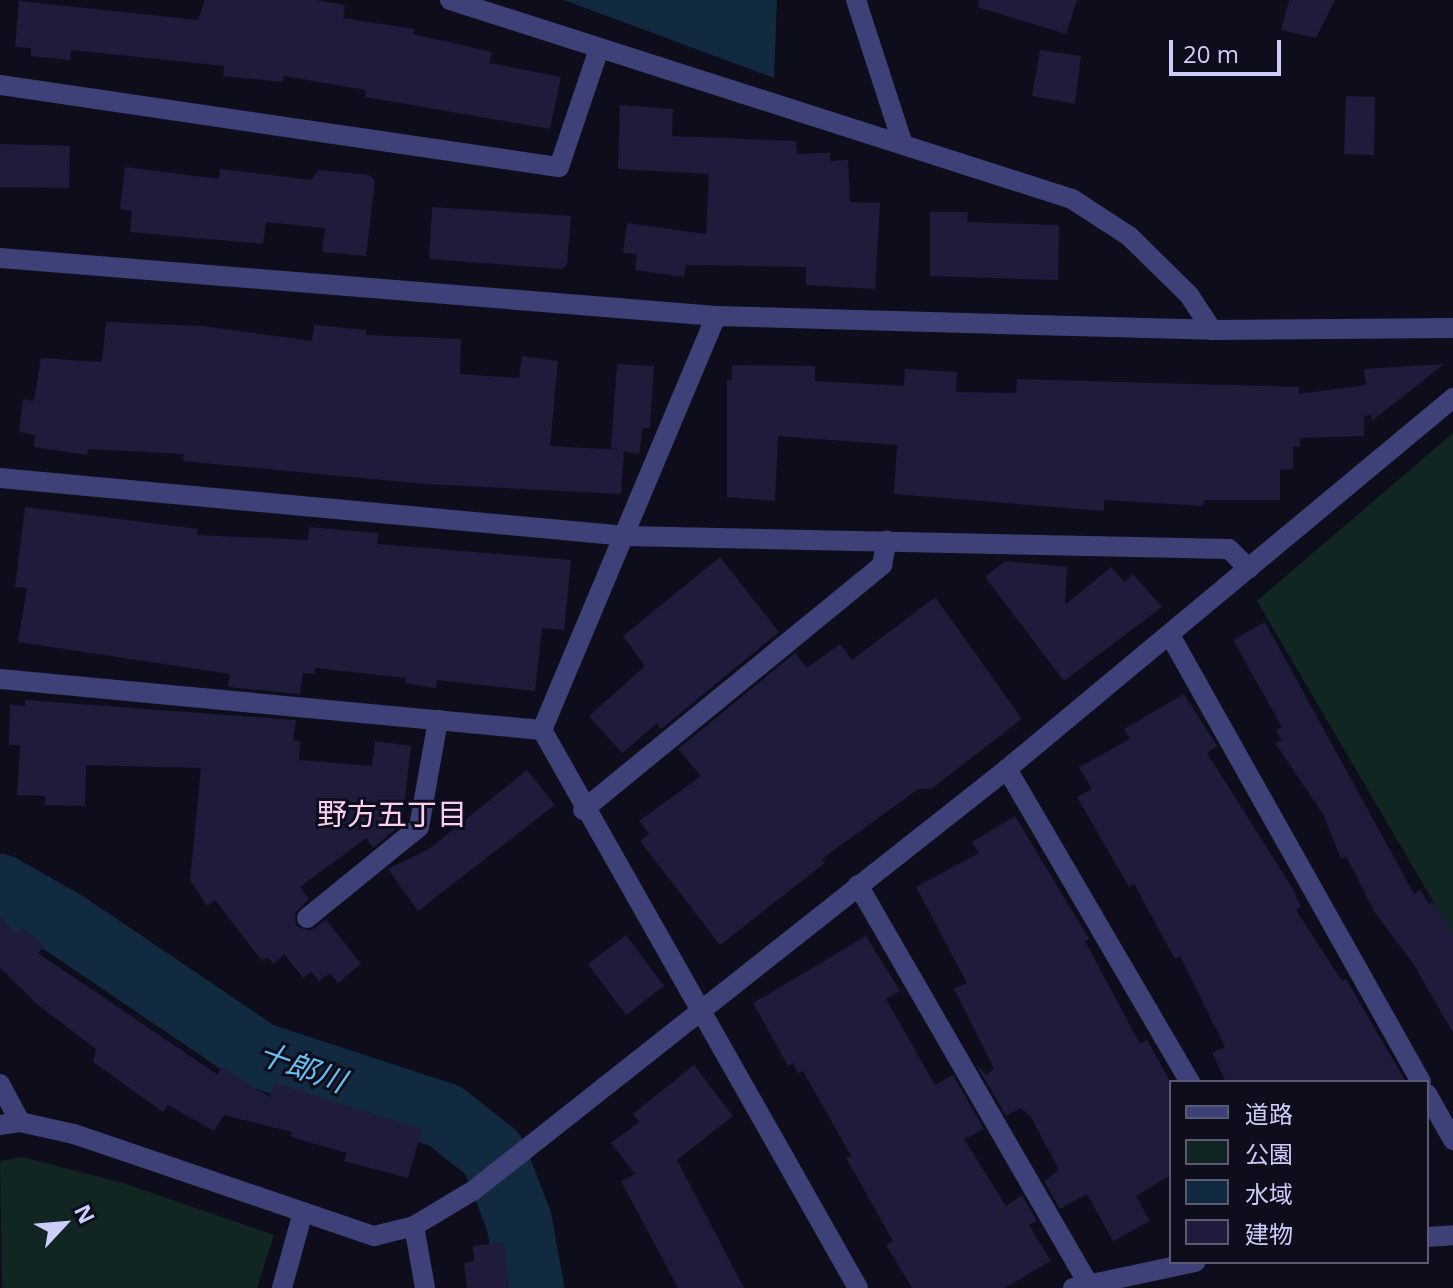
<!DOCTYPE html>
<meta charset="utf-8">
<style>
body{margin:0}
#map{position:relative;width:1453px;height:1288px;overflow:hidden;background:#0e0d1c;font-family:"Open Sans","Noto Sans JP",sans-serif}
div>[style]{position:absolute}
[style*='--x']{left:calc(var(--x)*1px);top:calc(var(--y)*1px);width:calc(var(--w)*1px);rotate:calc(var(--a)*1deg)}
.green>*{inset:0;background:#112522}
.water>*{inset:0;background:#122a40}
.river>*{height:66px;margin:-33px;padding:0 33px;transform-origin:33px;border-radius:33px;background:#122a40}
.building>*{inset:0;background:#1e1b3b}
.minor>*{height:20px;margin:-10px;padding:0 10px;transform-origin:10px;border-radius:10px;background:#3d4177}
span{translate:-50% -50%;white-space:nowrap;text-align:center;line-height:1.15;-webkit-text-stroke:6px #0e0d1c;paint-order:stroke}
.neighbourhood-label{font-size:30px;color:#facff0}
.water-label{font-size:30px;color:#65c0f0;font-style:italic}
.legend{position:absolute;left:1169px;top:1080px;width:260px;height:184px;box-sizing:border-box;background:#0e0d1c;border:2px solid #5a5a75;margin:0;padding:10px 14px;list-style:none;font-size:24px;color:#cdcdfa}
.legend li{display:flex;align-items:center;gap:16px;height:40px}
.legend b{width:40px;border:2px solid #5a5a75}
.north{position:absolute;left:24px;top:1184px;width:80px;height:80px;-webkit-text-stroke:6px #0e0d1c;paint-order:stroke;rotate:64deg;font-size:22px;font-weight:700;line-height:32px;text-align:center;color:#cdcdfa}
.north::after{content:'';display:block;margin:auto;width:28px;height:36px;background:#cdcdfa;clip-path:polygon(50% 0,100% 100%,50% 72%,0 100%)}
.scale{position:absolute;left:1169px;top:40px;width:112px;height:36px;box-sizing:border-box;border:4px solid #cdcdfa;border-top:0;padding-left:10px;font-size:24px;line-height:28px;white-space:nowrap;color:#cdcdfa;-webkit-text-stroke:6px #0e0d1c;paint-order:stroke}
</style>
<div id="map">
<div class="green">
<i style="clip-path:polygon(1453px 433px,1453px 935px,1257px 601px)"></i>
<i style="clip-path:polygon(22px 1157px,123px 1183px,274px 1235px,257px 1288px,2px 1288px,0 1161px)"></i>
</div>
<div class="water">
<i style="clip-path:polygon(564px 0,777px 0,774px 78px)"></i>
</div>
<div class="river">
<i style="--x:0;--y:887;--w:77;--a:29.6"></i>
<i style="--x:67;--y:925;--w:232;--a:34.1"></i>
<i style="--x:259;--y:1055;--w:196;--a:18.2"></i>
<i style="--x:445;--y:1116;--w:61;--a:38.4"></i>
<i style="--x:493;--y:1154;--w:72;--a:68.8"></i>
<i style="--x:519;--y:1221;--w:68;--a:79.8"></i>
</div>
<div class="building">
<i style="clip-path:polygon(205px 0,316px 0,345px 5px,343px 18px,414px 29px,413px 34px,492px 52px,489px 63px,561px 77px,550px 129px,365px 97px,366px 90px,284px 76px,283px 82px,223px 76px,224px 66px,71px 50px,70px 60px,31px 56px,31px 48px,15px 47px,19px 1px,198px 20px)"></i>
<i style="clip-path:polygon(979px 0,1077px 0,1066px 34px,978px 7px)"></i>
<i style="clip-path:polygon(1289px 0,1335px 0,1316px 38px,1281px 30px)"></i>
<i style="clip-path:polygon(1040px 50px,1081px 56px,1075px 104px,1032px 96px)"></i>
<i style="clip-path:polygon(1346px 96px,1375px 97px,1374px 155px,1344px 154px)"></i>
<i style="clip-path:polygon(620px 105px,673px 109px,672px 136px,796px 141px,797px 154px,830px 153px,830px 161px,848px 160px,850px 202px,880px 203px,875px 289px,806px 285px,806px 267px,686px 265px,684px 277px,635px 270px,637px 254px,623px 253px,627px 223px,706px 234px,709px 174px,618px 169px)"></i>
<i style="clip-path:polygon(0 144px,70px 146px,69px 188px,0 187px)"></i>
<i style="clip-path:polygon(125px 167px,219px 179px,220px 169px,311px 180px,319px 170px,369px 175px,375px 180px,366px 256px,322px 252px,325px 228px,266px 222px,263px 244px,130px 232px,132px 211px,120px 209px)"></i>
<i style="clip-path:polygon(432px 207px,571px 216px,567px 264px,562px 269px,429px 259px)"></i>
<i style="clip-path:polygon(930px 212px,968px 212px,967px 222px,1059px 225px,1058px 280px,930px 276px)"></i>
<i style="clip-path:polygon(106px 322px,203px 326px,312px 341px,314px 325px,366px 330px,366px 335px,461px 339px,460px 374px,519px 378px,522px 356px,558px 361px,550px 446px,623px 450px,611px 448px,617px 364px,654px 366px,650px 428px,643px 428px,639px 454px,624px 451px,621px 494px,425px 484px,183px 461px,184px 454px,88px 449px,87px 455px,34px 447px,35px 435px,19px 432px,23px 399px,34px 401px,41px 358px,102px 362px)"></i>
<i style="clip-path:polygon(1444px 364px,1372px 421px,1371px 415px,1364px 416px,1364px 436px,1300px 438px,1300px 447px,1293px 447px,1293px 469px,1280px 470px,1280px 500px,1204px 500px,1203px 506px,1104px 500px,1104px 511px,894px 494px,897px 445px,778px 436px,775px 501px,727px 497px,727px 380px,732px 380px,732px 365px,815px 366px,815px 381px,904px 386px,905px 369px,957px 372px,956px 392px,1016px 393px,1017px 379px,1299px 387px,1299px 394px,1366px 385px,1364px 369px)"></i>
<i style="clip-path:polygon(25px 507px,198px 529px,197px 535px,308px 540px,309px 527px,378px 533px,377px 544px,571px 560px,564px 630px,542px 628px,535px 691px,437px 680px,436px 688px,405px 683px,406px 678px,315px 668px,315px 674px,303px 673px,300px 694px,228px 687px,230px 674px,18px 642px,27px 588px,15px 587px)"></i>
<i style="clip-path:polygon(720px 557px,779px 632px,661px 729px,657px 723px,622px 753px,589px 716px,645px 666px,623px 636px)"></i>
<i style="clip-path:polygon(1005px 561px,1067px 567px,1065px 605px,1111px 567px,1125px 582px,1133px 574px,1162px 607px,1064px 681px,985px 577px)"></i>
<i style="clip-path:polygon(935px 597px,1022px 719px,931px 789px,918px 789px,822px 859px,825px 863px,720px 945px,640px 841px,649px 834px,639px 821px,701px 776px,678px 749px,795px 653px,807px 668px,840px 644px,852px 660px)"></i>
<i style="clip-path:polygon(1265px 622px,1414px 894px,1420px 890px,1429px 904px,1433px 901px,1453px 933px,1453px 1033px,1414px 965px,1375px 913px,1346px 856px,1341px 859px,1323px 814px,1275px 743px,1282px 740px,1276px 730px,1282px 727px,1233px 640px)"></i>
<i style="clip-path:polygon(1184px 694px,1217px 746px,1207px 753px,1293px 889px,1301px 907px,1296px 910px,1342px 981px,1346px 979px,1406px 1082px,1226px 1082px,1212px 1053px,1225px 1047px,1180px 956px,1175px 959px,1134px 884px,1129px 887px,1077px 797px,1092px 789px,1079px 767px,1130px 739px,1124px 729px)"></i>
<i style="clip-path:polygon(25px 700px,296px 720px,293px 740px,300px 741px,299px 760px,372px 766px,375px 741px,411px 746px,402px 824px,373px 848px,366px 838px,300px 887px,309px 899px,295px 913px,296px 926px,310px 931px,326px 920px,361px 964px,338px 983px,330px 973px,319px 981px,311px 972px,303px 978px,284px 954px,274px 964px,267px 957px,262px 961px,215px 900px,207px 906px,190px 880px,201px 768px,86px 765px,85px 806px,45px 805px,45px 796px,17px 795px,20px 745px,9px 745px,10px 705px,25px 706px)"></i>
<i style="clip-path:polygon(527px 770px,555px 805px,418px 911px,388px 869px,429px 849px)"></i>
<i style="clip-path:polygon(1015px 816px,1089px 939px,1085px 941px,1140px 1044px,1147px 1040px,1171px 1083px,1171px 1175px,1136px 1196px,1150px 1221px,1113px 1241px,1087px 1194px,1060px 1209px,1044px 1181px,1059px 1170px,1031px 1117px,1021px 1108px,1006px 1116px,976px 1064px,986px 1075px,994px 1069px,954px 989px,967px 983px,916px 887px,979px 853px,972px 842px)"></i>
<i style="clip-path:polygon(0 917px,16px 934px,23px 927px,44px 947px,38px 953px,218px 1075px,221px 1067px,270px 1097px,274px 1083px,422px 1129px,408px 1178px,344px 1161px,347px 1153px,291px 1137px,292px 1132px,224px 1115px,214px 1131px,168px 1105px,163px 1112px,93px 1062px,96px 1049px,38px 1005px,0 968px)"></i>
<i style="clip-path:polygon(626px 935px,664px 986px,626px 1015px,588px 964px)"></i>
<i style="clip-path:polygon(866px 936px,900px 991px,886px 999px,935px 1085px,953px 1075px,984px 1129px,964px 1139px,1006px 1206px,1022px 1195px,1037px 1221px,1029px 1225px,1051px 1261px,1005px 1288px,912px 1288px,886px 1245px,893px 1241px,846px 1158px,851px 1156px,803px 1071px,798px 1073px,793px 1063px,788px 1066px,753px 1003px)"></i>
<i style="clip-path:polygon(694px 1065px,733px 1116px,677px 1160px,744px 1288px,678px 1288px,621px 1181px,635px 1174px,611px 1143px,639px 1122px,633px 1114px)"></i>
<i style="clip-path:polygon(504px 1242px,509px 1288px,467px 1288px,464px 1263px,474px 1261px,473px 1246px)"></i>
</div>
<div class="minor">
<i style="--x:450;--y:0;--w:653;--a:17.74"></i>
<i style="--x:1072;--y:199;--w:68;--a:33"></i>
<i style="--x:1129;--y:236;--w:84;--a:44.5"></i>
<i style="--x:1189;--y:295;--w:42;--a:56.7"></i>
<i style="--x:856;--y:0;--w:152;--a:72"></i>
<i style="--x:0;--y:85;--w:565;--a:8.35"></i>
<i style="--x:559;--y:167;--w:125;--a:-71.3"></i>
<i style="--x:0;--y:258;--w:718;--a:4.63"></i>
<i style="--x:716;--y:316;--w:496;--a:1.6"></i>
<i style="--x:1212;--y:330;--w:241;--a:-0.5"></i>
<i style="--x:0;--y:478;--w:629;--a:5.29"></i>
<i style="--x:626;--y:536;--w:603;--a:1.24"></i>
<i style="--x:1229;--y:549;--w:28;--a:45"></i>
<i style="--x:1171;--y:637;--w:510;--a:60.67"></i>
<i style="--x:0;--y:679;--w:544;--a:5.38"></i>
<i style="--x:542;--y:730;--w:641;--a:60.48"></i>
<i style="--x:542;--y:730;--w:449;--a:-67.2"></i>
<i style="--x:1007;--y:769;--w:363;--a:59.7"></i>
<i style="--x:583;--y:810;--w:387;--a:-39.3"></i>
<i style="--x:882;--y:565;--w:25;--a:-79"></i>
<i style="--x:858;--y:885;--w:458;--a:60"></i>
<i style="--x:307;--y:918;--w:144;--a:-39.1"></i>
<i style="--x:419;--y:827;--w:109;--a:-79.9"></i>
<i style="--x:0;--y:1084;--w:43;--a:62.2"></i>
<i style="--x:1427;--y:1094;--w:53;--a:60.5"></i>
<i style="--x:0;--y:1125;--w:20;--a:-9"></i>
<i style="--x:20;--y:1122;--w:55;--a:12.5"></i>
<i style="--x:74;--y:1134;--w:317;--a:18.8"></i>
<i style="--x:374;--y:1236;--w:41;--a:-14"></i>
<i style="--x:414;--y:1226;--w:70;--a:-31"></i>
<i style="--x:474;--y:1190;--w:679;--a:-38.3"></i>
<i style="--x:1007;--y:769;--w:580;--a:-39.75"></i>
<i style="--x:414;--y:1226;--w:63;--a:79.9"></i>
<i style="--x:1427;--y:1237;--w:26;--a:-4"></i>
<i style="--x:282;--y:1288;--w:79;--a:-74.6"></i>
<i style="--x:1073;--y:1288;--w:125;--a:-12"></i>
</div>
<div class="neighbourhood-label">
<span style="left:392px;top:814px">野方五丁目</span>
</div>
<div class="water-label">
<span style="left:302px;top:1067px;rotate:20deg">十郎川</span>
</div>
<ul class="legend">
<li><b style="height:10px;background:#3d4177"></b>道路</li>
<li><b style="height:22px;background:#112522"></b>公園</li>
<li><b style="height:22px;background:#122a40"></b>水域</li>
<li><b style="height:22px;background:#1e1b3b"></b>建物</li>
</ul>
<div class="north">N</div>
<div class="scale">20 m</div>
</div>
